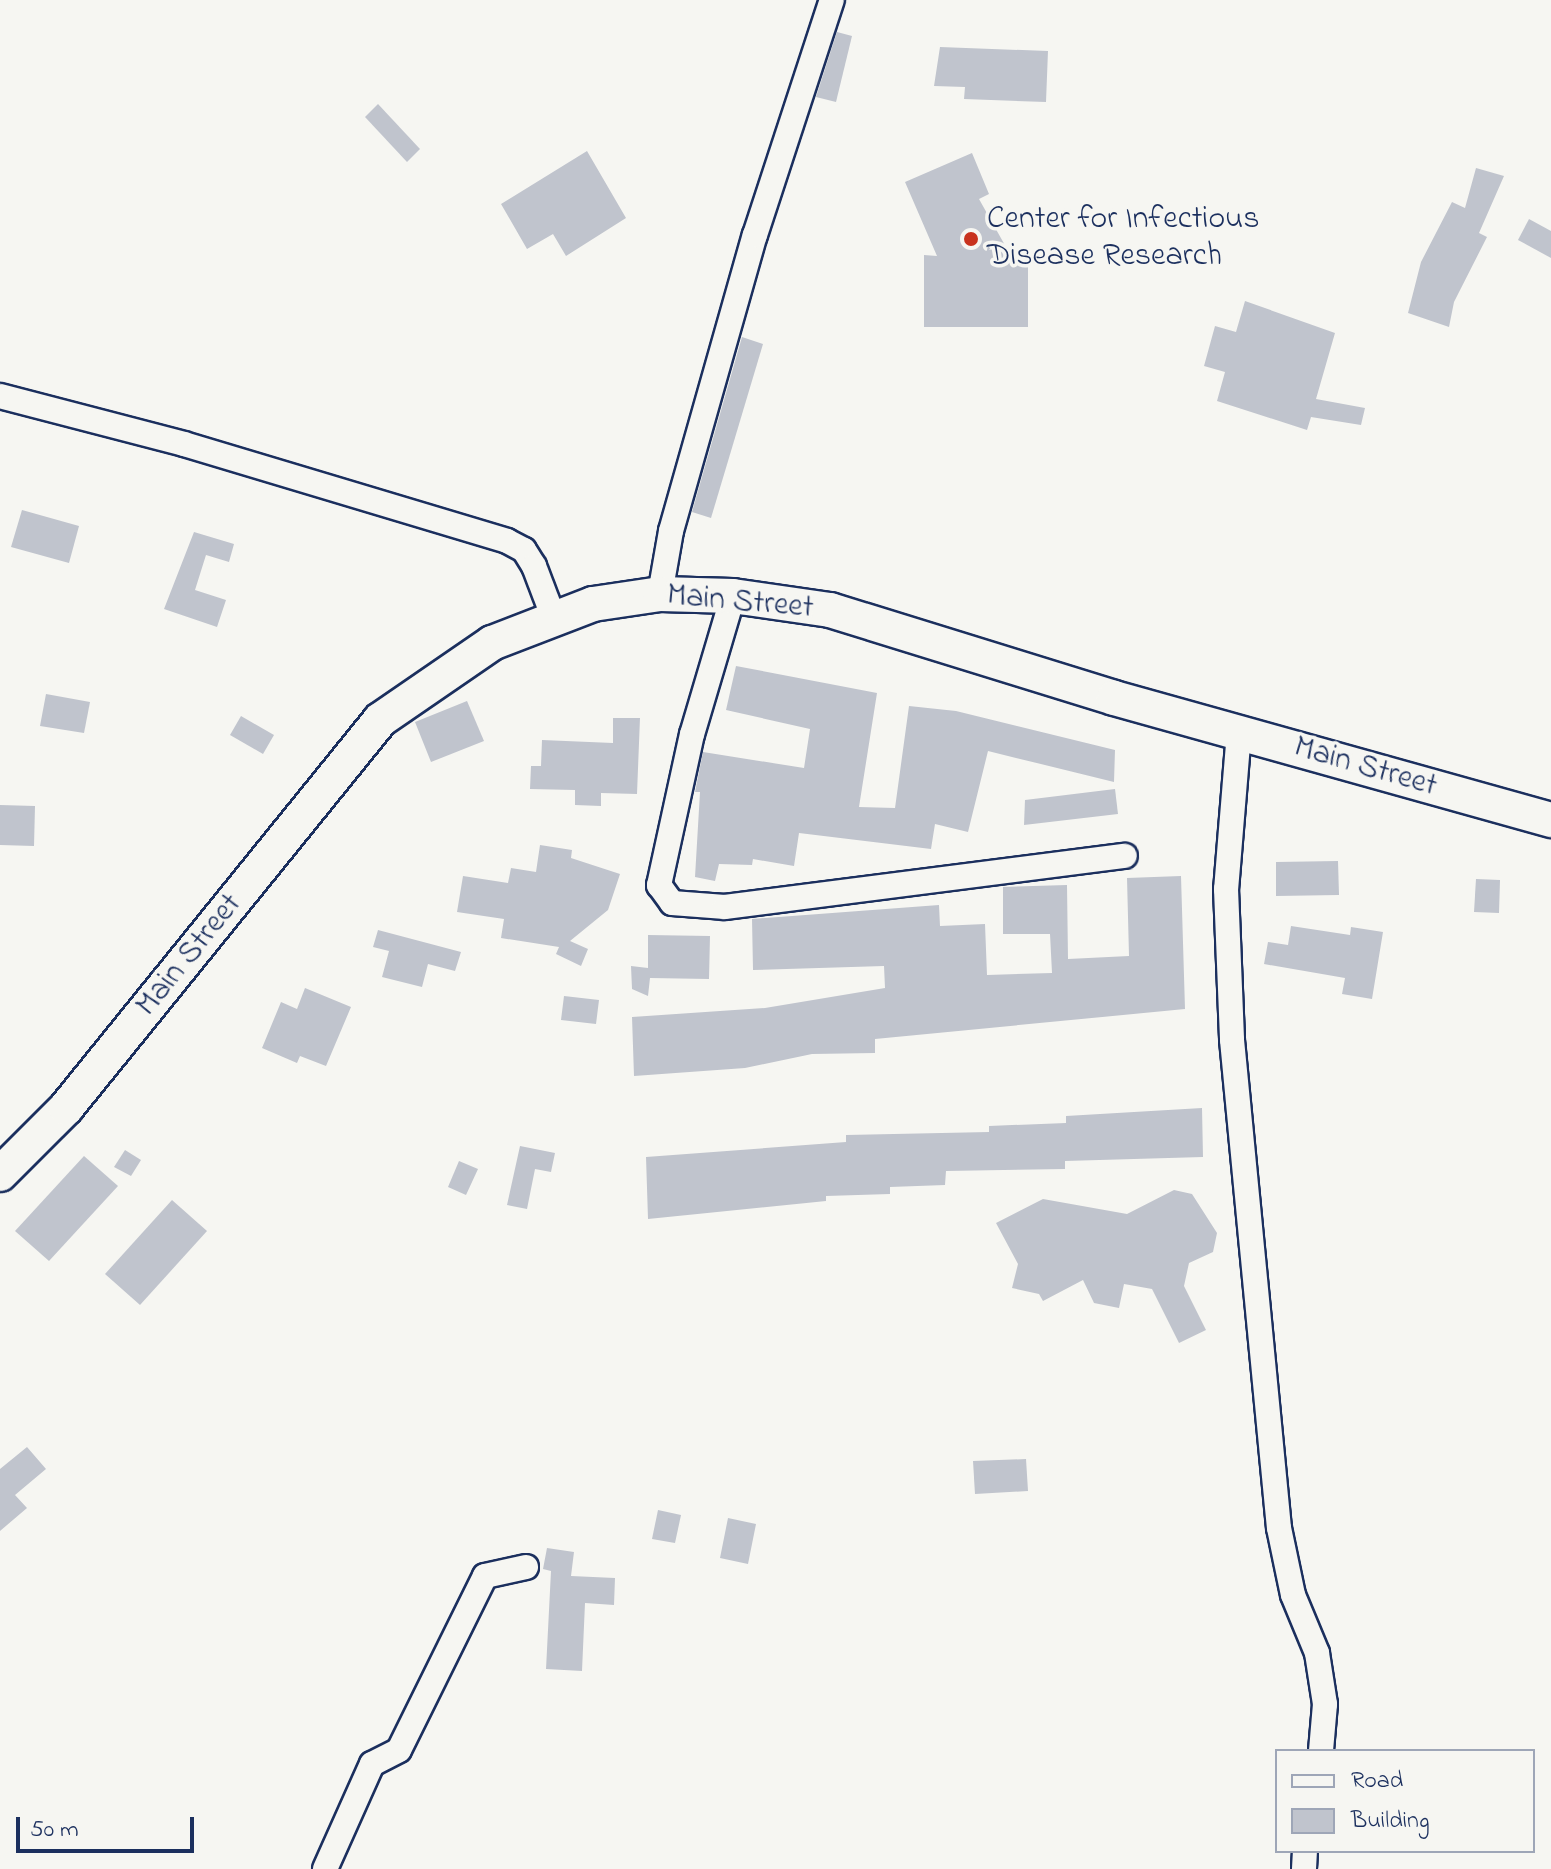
<!DOCTYPE html>
<style>
body{margin:0}
#map{position:relative;width:1551px;height:1869px;overflow:hidden;background:#f6f6f2;font-family:"Indie Flower",sans-serif}
div>[style]{position:absolute}
[style*='--x']{left:calc(var(--x)*1px);top:calc(var(--y)*1px);width:calc(var(--w)*1px);rotate:calc(var(--a)*1deg)}
.building>*{inset:0;background:#c0c4cd}
.roads{filter:drop-shadow(2px 0 #1b2f5e) drop-shadow(-2px 0 #1b2f5e) drop-shadow(0 2px #1b2f5e) drop-shadow(0 -2px #1b2f5e)}
.minor>*{height:24px;margin:-12px;padding:0 12px;transform-origin:12px;border-radius:12px;background:#f6f6f2}
.secondary>*{height:34px;margin:-17px;padding:0 17px;transform-origin:17px;border-radius:17px;background:#f6f6f2}
.dots>*{width:22px;height:22px;translate:-50% -50%;box-sizing:border-box;border:4px solid #f6f6f2;border-radius:50%}
span{translate:-50% -50%;white-space:nowrap;text-align:center;line-height:1.15;-webkit-text-stroke:7px #f6f6f2;paint-order:stroke}
.poi-label{font-size:32px;color:#1b2f5e}
.left{translate:0 -50%;text-align:left}
.street-label{font-size:32px;color:#1b2f5e}
.legend{position:absolute;left:1275px;top:1749px;width:260px;height:104px;box-sizing:border-box;background:#f6f6f2;border:2px solid #9ea6b7;margin:0;padding:10px 14px;list-style:none;font-size:24px;color:#1b2f5e}
.legend li{display:flex;align-items:center;gap:16px;height:40px}
.legend b{width:40px;border:2px solid #9ea6b7}
.scale{position:absolute;left:16px;top:1817px;width:178px;height:36px;box-sizing:border-box;border:4px solid #1b2f5e;border-top:0;padding-left:10px;font-size:24px;line-height:28px;white-space:nowrap;color:#1b2f5e;-webkit-text-stroke:6px #f6f6f2;paint-order:stroke}
</style>
<div id="map">
<div class="building">
<i style="clip-path:polygon(837px 32px,852px 36px,836px 102px,816px 97px)"></i>
<i style="clip-path:polygon(940px 47px,1048px 51px,1046px 102px,964px 99px,965px 87px,934px 86px)"></i>
<i style="clip-path:polygon(378px 104px,420px 149px,407px 162px,365px 117px)"></i>
<i style="clip-path:polygon(587px 151px,626px 218px,566px 256px,553px 234px,527px 249px,501px 204px)"></i>
<i style="clip-path:polygon(972px 153px,989px 194px,979px 199px,1011px 256px,1028px 256px,1028px 327px,924px 327px,924px 255px,937px 256px,905px 182px)"></i>
<i style="clip-path:polygon(1476px 168px,1504px 176px,1479px 233px,1487px 237px,1454px 302px,1449px 327px,1408px 313px,1421px 262px,1452px 202px,1465px 208px)"></i>
<i style="clip-path:polygon(1529px 219px,1551px 231px,1551px 258px,1518px 240px)"></i>
<i style="clip-path:polygon(1245px 301px,1335px 333px,1316px 399px,1365px 408px,1361px 425px,1311px 417px,1307px 430px,1217px 401px,1225px 372px,1204px 366px,1215px 326px,1236px 332px)"></i>
<i style="clip-path:polygon(742px 337px,763px 344px,711px 518px,692px 512px)"></i>
<i style="clip-path:polygon(22px 510px,79px 526px,69px 563px,11px 547px)"></i>
<i style="clip-path:polygon(194px 532px,234px 544px,229px 562px,206px 555px,195px 590px,226px 600px,217px 627px,164px 609px)"></i>
<i style="clip-path:polygon(736px 666px,877px 693px,859px 807px,895px 808px,909px 706px,956px 711px,1115px 750px,1114px 782px,988px 751px,968px 832px,935px 824px,931px 849px,799px 833px,794px 866px,753px 859px,752px 865px,719px 864px,715px 881px,695px 877px,700px 792px,695px 792px,703px 752px,804px 768px,810px 729px,726px 710px)"></i>
<i style="clip-path:polygon(46px 694px,90px 702px,84px 733px,40px 726px)"></i>
<i style="clip-path:polygon(467px 701px,484px 741px,431px 762px,415px 722px)"></i>
<i style="clip-path:polygon(241px 716px,274px 735px,263px 754px,230px 735px)"></i>
<i style="clip-path:polygon(613px 718px,640px 718px,637px 794px,601px 793px,601px 806px,575px 805px,575px 790px,530px 789px,531px 766px,541px 766px,542px 740px,613px 743px)"></i>
<i style="clip-path:polygon(1115px 789px,1118px 814px,1024px 825px,1025px 800px)"></i>
<i style="clip-path:polygon(0 805px,35px 806px,34px 846px,0 845px)"></i>
<i style="clip-path:polygon(540px 845px,572px 850px,571px 858px,620px 874px,608px 910px,570px 941px,588px 949px,581px 966px,556px 954px,559px 947px,501px 938px,504px 919px,457px 912px,463px 876px,508px 883px,511px 868px,536px 872px)"></i>
<i style="clip-path:polygon(1338px 861px,1339px 895px,1276px 896px,1276px 862px)"></i>
<i style="clip-path:polygon(1181px 876px,1185px 1009px,875px 1039px,875px 1053px,812px 1054px,745px 1068px,634px 1076px,632px 1017px,765px 1008px,885px 988px,884px 966px,753px 970px,752px 919px,939px 905px,940px 926px,985px 924px,987px 975px,1052px 973px,1050px 934px,1003px 934px,1003px 887px,1067px 885px,1068px 959px,1129px 956px,1127px 878px)"></i>
<i style="clip-path:polygon(1476px 879px,1500px 880px,1499px 913px,1474px 912px)"></i>
<i style="clip-path:polygon(1291px 926px,1350px 935px,1351px 927px,1383px 932px,1372px 999px,1342px 994px,1345px 978px,1264px 964px,1268px 942px,1288px 945px)"></i>
<i style="clip-path:polygon(378px 930px,461px 952px,455px 971px,428px 964px,422px 987px,382px 977px,389px 951px,373px 947px)"></i>
<i style="clip-path:polygon(648px 935px,710px 936px,709px 979px,650px 978px,648px 996px,632px 989px,631px 966px,648px 968px)"></i>
<i style="clip-path:polygon(305px 988px,351px 1007px,326px 1066px,300px 1056px,297px 1063px,262px 1048px,281px 1002px,297px 1009px)"></i>
<i style="clip-path:polygon(564px 996px,599px 1000px,596px 1024px,561px 1020px)"></i>
<i style="clip-path:polygon(1202px 1108px,1203px 1157px,1065px 1161px,1065px 1169px,946px 1171px,945px 1185px,890px 1187px,890px 1194px,826px 1196px,826px 1201px,648px 1219px,646px 1157px,846px 1142px,846px 1135px,989px 1132px,989px 1126px,1066px 1123px,1066px 1116px)"></i>
<i style="clip-path:polygon(520px 1146px,555px 1153px,551px 1172px,535px 1169px,527px 1209px,507px 1205px)"></i>
<i style="clip-path:polygon(125px 1150px,141px 1160px,131px 1176px,114px 1167px)"></i>
<i style="clip-path:polygon(84px 1156px,118px 1186px,49px 1261px,15px 1231px)"></i>
<i style="clip-path:polygon(459px 1161px,478px 1169px,466px 1195px,448px 1187px)"></i>
<i style="clip-path:polygon(1174px 1190px,1192px 1194px,1217px 1233px,1213px 1252px,1189px 1263px,1184px 1286px,1206px 1330px,1179px 1343px,1152px 1289px,1124px 1284px,1119px 1308px,1094px 1303px,1083px 1280px,1043px 1301px,1039px 1294px,1012px 1288px,1018px 1264px,996px 1223px,1043px 1199px,1127px 1214px)"></i>
<i style="clip-path:polygon(172px 1200px,207px 1231px,140px 1305px,105px 1274px)"></i>
<i style="clip-path:polygon(27px 1447px,46px 1469px,15px 1495px,27px 1508px,0 1531px,0 1469px)"></i>
<i style="clip-path:polygon(1026px 1459px,1028px 1491px,975px 1494px,973px 1461px)"></i>
<i style="clip-path:polygon(658px 1510px,681px 1515px,675px 1543px,652px 1539px)"></i>
<i style="clip-path:polygon(728px 1518px,756px 1524px,748px 1564px,720px 1558px)"></i>
<i style="clip-path:polygon(547px 1548px,574px 1552px,571px 1576px,615px 1578px,614px 1605px,585px 1603px,582px 1671px,546px 1669px,551px 1571px,543px 1569px)"></i>
</div>
<div class="roads">
<div class="minor">
<i style="--x:0;--y:396;--w:190;--a:14.6"></i>
<i style="--x:184;--y:444;--w:337;--a:16.7"></i>
<i style="--x:507;--y:541;--w:19;--a:28"></i>
<i style="--x:524;--y:550;--w:19;--a:58"></i>
<i style="--x:534;--y:566;--w:53;--a:69.2"></i>
<i style="--x:660;--y:594;--w:64;--a:-80.1"></i>
<i style="--x:671;--y:531;--w:308;--a:-74.2"></i>
<i style="--x:755;--y:235;--w:247;--a:-71.9"></i>
<i style="--x:733;--y:596;--w:144;--a:106.5"></i>
<i style="--x:692;--y:734;--w:155;--a:102.3"></i>
<i style="--x:659;--y:885;--w:22;--a:54"></i>
<i style="--x:672;--y:903;--w:53;--a:4.3"></i>
<i style="--x:725;--y:907;--w:403;--a:-7.3"></i>
<i style="--x:1239;--y:732;--w:158;--a:94.7"></i>
<i style="--x:1226;--y:889;--w:151;--a:87.7"></i>
<i style="--x:1232;--y:1040;--w:490;--a:84.5"></i>
<i style="--x:1279;--y:1528;--w:68;--a:78.2"></i>
<i style="--x:1293;--y:1595;--w:63;--a:67.5"></i>
<i style="--x:1317;--y:1653;--w:52;--a:81.1"></i>
<i style="--x:1325;--y:1704;--w:47;--a:94.9"></i>
<i style="--x:325;--y:1869;--w:115;--a:-65.9"></i>
<i style="--x:372;--y:1764;--w:30;--a:-27"></i>
<i style="--x:399;--y:1750;--w:194;--a:-63.7"></i>
<i style="--x:485;--y:1576;--w:42;--a:-12.4"></i>
<i style="--x:1304;--y:1869;--w:18;--a:-87"></i>
</div>
<div class="secondary">
<i style="--x:0;--y:1174;--w:93;--a:-45"></i>
<i style="--x:66;--y:1108;--w:499;--a:-51"></i>
<i style="--x:380;--y:720;--w:136;--a:-34.5"></i>
<i style="--x:492;--y:643;--w:108;--a:-21.1"></i>
<i style="--x:593;--y:604;--w:68;--a:-8.5"></i>
<i style="--x:660;--y:594;--w:73;--a:1.6"></i>
<i style="--x:733;--y:596;--w:98;--a:8.2"></i>
<i style="--x:830;--y:610;--w:297;--a:17.2"></i>
<i style="--x:1114;--y:698;--w:454;--a:15.6"></i>
</div>
</div>
<div class="dots">
<i style="left:971px;top:239px;background:#c8321e"></i>
</div>
<div class="poi-label">
<span class="left" style="left:987px;top:239px">Center for Infectious<br>Disease Research</span>
</div>
<div class="street-label">
<span style="left:740px;top:603px;rotate:5deg">Main Street</span>
<span style="left:1365px;top:768px;rotate:16deg">Main Street</span>
<span style="left:190px;top:956px;rotate:-51deg">Main Street</span>
</div>
<ul class="legend">
<li><b style="height:10px;background:#f6f6f2"></b>Road</li>
<li><b style="height:22px;background:#c0c4cd"></b>Building</li>
</ul>
<div class="scale">50 m</div>
</div>
